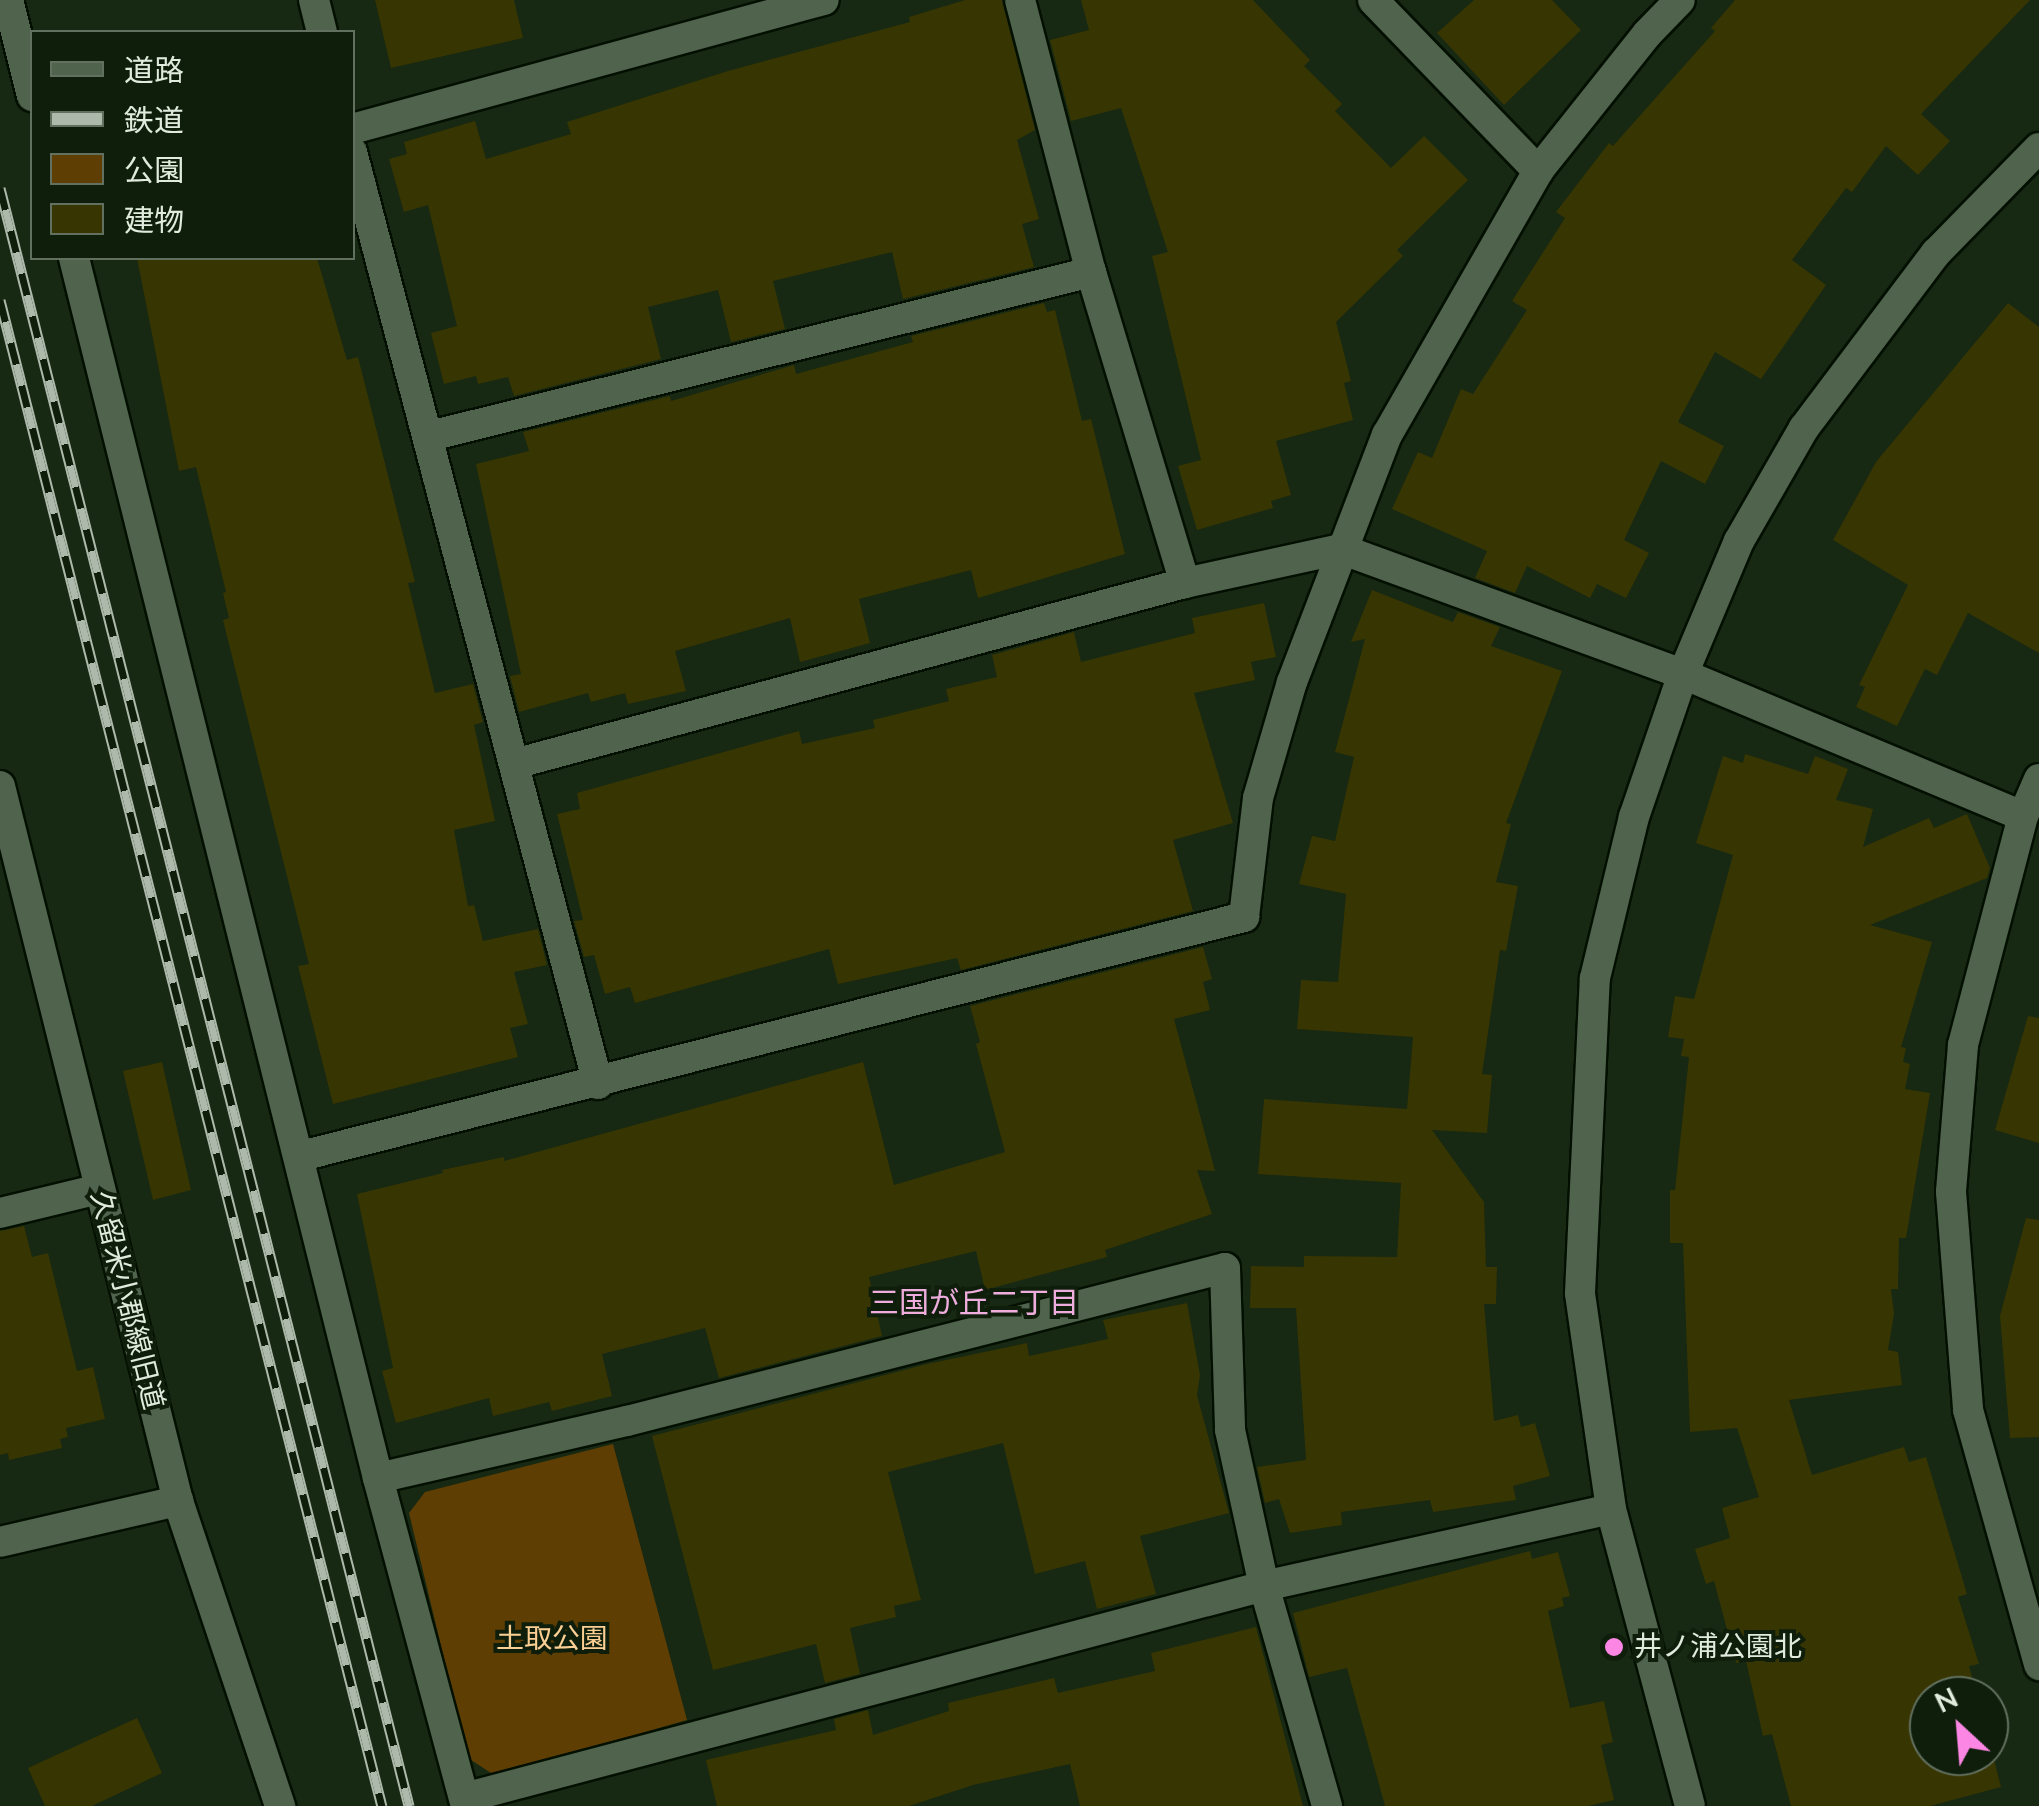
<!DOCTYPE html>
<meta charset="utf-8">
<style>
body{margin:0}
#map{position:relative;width:2039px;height:1806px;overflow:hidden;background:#172813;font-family:"Nunito Sans","Noto Sans JP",sans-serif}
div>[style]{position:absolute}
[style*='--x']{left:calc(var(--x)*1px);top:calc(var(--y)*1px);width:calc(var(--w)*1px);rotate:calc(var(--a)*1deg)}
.green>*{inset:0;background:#5f3e03}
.building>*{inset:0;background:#373502}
.roads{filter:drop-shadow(2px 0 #031001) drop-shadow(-2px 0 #031001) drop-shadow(0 2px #031001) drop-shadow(0 -2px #031001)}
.minor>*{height:30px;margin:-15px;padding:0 15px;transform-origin:15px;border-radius:15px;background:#50634c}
.rail>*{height:11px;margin-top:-5.5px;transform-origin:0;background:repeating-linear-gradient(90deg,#0e1e0a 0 22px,#adbaab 0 44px);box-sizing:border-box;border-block:2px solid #adbaab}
.dots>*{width:28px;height:28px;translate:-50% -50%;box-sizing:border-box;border:5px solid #0e1e0a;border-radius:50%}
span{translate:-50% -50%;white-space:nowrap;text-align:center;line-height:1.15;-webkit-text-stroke:8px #0e1e0a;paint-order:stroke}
.street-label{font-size:28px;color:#e0ebde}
.park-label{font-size:28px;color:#fbcf94}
.poi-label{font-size:28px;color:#e0ebde}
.left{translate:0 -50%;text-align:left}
.neighbourhood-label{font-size:30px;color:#efadde}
.legend{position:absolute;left:30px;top:30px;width:325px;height:230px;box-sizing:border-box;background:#0e1e0a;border:2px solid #62705f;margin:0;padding:12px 18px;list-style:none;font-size:30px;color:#e0ebde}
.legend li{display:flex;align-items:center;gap:20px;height:50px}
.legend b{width:50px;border:2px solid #62705f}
.north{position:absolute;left:1909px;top:1676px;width:100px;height:100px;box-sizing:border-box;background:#0e1e0a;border:2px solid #62705f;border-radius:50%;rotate:334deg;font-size:28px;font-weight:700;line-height:40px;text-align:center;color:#e0ebde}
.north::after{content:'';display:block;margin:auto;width:35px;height:45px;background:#fc86e3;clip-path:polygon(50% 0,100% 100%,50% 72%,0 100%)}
</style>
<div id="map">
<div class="green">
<i style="clip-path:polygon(613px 1444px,687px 1720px,494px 1775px,468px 1758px,409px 1513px,425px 1492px)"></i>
</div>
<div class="building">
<i style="clip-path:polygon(375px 0,514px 0,523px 38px,391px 68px)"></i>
<i style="clip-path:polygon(965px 0,1002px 0,1035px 130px,1017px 140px,1039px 219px,1022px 224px,1034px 267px,903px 299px,892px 252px,773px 281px,785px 329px,731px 342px,718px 290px,648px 307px,661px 359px,514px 396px,508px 377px,478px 384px,476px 376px,444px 384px,431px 333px,457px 326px,428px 205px,404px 212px,389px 159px,407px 154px,404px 142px,475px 121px,486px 159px,571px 134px,567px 122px,728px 71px,910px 22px,909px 17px)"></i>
<i style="clip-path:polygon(1081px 0,1253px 0,1310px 60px,1304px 66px,1342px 104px,1335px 111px,1391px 168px,1424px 136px,1468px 180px,1397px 250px,1403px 256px,1336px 322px,1351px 381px,1344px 383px,1353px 420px,1276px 441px,1291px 495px,1271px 501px,1273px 508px,1197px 530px,1178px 466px,1201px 460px,1152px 256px,1168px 252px,1121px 108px,1071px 121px,1050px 40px,1089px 30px)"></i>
<i style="clip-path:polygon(1474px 0,1552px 0,1581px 30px,1504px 105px,1437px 33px)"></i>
<i style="clip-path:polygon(1735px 0,2030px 0,1921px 114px,1950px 141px,1918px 175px,1886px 146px,1852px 192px,1846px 188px,1792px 260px,1826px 285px,1761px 379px,1715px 352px,1678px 422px,1724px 446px,1705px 484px,1661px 461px,1624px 540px,1649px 553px,1626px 598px,1597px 584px,1590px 598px,1527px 566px,1515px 593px,1475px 578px,1487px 551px,1392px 509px,1418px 452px,1432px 458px,1461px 389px,1473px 394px,1527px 310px,1512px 301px,1565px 218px,1556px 212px,1609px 143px,1613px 146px,1715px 31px,1711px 28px)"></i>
<i style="clip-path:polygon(137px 258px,317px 258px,347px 360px,358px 357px,415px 582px,408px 583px,435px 693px,473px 684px,483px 722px,474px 725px,495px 821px,454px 830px,468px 906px,474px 905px,483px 941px,538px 929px,547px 965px,514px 972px,528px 1024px,510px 1028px,518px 1057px,333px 1104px,298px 966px,309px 964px,223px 620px,229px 618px,223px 593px,226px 592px,196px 467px,179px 471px)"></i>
<i style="clip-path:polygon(1044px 303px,1047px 312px,1055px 310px,1082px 421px,1091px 419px,1125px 554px,978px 598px,971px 570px,859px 599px,870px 643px,800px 662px,790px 618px,675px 651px,686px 691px,628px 704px,625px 693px,591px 702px,588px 693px,519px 712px,510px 676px,521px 674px,476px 464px,529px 451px,523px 432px,670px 396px,671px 401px,794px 365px,796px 374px,913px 342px,911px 336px)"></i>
<i style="clip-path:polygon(2008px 303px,2039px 327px,2039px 653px,1968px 613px,1937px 675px,1925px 669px,1897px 726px,1856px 707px,1865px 687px,1859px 685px,1908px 585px,1833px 540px,1876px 462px)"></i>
<i style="clip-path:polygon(1372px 590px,1453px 622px,1458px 612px,1500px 627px,1491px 646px,1562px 671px,1506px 823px,1511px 824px,1496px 882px,1518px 886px,1506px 951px,1500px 950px,1482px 1074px,1492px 1075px,1487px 1133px,1432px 1130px,1484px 1202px,1486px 1267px,1497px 1267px,1496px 1304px,1484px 1304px,1494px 1421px,1518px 1415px,1521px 1427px,1535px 1423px,1550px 1476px,1513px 1486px,1516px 1500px,1433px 1512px,1430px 1500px,1341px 1512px,1342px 1525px,1290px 1533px,1279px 1499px,1265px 1503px,1257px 1467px,1306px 1460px,1296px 1308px,1250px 1308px,1251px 1266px,1304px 1267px,1304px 1256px,1397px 1257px,1401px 1183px,1258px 1174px,1264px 1099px,1407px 1109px,1413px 1037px,1297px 1029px,1301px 980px,1338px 982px,1346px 894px,1299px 884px,1312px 836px,1335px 841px,1354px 757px,1335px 752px,1365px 639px,1351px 642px)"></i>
<i style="clip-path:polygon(1264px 603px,1276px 657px,1251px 662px,1255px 680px,1194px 693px,1233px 823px,1173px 840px,1193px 911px,961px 970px,957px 958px,838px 984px,829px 949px,635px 1003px,630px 987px,605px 994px,594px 955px,584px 957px,574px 921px,583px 920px,557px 814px,580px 809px,577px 793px,799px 731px,802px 744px,875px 728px,873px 720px,949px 701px,946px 689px,997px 677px,992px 655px,1074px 632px,1081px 662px,1195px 633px,1192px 618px)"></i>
<i style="clip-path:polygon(1745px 754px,1808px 774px,1815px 756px,1848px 769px,1836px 800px,1873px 809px,1863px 847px,1929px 818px,1934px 828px,1967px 814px,1990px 868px,1987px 878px,1870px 925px,1932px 942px,1901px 1047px,1906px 1048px,1903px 1062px,1910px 1064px,1905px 1089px,1930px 1093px,1906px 1238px,1899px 1238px,1898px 1289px,1891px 1289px,1894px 1314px,1888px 1350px,1898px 1352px,1902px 1385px,1789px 1400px,1812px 1475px,1904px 1447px,1909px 1462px,1926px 1457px,1967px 1594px,1958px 1597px,1979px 1664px,1969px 1666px,1977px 1696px,1929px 1696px,1929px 1756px,1989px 1756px,1989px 1740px,2001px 1787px,1930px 1806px,1791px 1806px,1772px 1734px,1763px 1736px,1746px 1661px,1736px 1663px,1714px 1581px,1706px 1584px,1695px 1549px,1730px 1538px,1722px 1508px,1759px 1497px,1737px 1428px,1690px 1432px,1683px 1243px,1670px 1243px,1670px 1190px,1675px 1190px,1689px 1057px,1681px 1056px,1684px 1039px,1668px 1037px,1675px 996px,1694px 999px,1733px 855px,1696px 843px,1723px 756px,1743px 763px)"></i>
<i style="clip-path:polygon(1203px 947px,1212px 979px,1203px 982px,1210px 1010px,1174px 1019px,1215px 1171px,1197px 1170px,1212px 1214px,1105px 1250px,1107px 1257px,985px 1290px,976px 1251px,869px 1277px,882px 1336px,719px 1378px,705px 1328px,602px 1354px,612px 1396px,552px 1411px,549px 1402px,493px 1416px,489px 1398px,396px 1423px,382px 1371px,393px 1368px,357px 1194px,443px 1173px,442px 1170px,504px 1157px,504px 1161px,863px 1062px,894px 1185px,1005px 1152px,976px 1044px,980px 1042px,970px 1006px)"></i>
<i style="clip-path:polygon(2028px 1016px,2039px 1018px,2039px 1143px,1995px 1130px)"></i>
<i style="clip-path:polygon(162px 1062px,191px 1190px,153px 1200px,123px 1071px)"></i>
<i style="clip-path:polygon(2026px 1218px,2039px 1220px,2039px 1437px,2010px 1438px,2000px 1316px)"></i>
<i style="clip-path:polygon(24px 1226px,32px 1257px,48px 1253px,77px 1371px,93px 1367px,105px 1419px,66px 1428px,68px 1437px,60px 1439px,62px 1448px,9px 1460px,8px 1453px,0 1455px,0 1231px)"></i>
<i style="clip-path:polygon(1187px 1303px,1200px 1375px,1197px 1395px,1229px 1513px,1140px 1536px,1156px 1594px,1097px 1609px,1085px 1561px,1035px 1574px,1003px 1443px,888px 1472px,921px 1600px,894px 1606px,896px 1617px,850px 1628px,860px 1674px,825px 1683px,816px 1644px,713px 1670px,652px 1436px,927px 1364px,1027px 1343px,1029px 1356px,1108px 1339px,1103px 1320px)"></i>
<i style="clip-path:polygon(1530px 1551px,1532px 1559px,1558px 1552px,1570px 1596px,1562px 1598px,1564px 1606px,1548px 1611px,1570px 1708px,1604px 1701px,1613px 1742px,1601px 1745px,1614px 1800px,1588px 1806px,1385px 1806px,1347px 1668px,1309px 1677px,1293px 1613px)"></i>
<i style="clip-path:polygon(1256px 1627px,1303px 1806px,1080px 1806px,1070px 1764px,973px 1785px,909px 1806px,717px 1806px,706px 1760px,836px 1730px,834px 1719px,868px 1710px,873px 1735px,949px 1711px,948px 1703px,1054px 1678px,1058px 1693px,1155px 1671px,1151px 1653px)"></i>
<i style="clip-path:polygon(137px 1718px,162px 1773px,92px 1806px,45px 1806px,28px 1768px)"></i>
</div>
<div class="roads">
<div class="minor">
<i style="--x:8;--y:0;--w:99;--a:76"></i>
<i style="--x:314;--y:0;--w:33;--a:76"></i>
<i style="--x:1020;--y:0;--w:281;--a:75.4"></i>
<i style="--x:1091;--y:272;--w:325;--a:73.2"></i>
<i style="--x:1373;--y:0;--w:238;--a:46"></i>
<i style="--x:352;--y:129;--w:489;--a:-15.3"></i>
<i style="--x:352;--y:152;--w:964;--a:75.21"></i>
<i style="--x:74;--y:258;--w:1257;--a:76.01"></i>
<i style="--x:378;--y:1478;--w:340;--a:75"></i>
<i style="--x:430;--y:436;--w:681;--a:-13.93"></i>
<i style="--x:514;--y:764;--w:695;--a:-15.1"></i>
<i style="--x:1185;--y:583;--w:160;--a:-12.3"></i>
<i style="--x:1341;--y:549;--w:364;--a:20.1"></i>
<i style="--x:1683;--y:674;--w:368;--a:22.7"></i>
<i style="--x:2039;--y:779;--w:40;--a:113.4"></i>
<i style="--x:2023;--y:816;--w:237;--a:104.7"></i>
<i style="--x:1963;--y:1045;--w:147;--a:94.7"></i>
<i style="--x:1951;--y:1192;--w:219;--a:85.5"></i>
<i style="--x:1968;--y:1410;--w:265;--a:74.4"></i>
<i style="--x:0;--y:786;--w:737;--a:76.02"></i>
<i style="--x:178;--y:1501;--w:322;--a:71.5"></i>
<i style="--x:301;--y:1156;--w:973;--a:-14.22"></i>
<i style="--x:1244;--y:917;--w:120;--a:-83.3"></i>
<i style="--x:1258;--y:798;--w:121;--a:-73.7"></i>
<i style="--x:1292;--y:682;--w:265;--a:-69"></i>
<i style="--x:1387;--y:435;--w:304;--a:-60.2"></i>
<i style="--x:1538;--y:171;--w:175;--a:-51.5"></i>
<i style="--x:1647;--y:34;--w:47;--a:-45.9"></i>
<i style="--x:0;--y:1213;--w:102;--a:-13.6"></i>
<i style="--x:378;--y:1478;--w:255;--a:-12.9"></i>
<i style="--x:627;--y:1421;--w:617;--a:-14.35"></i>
<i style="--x:1225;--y:1268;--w:162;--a:88.2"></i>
<i style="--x:1230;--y:1430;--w:160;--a:77.7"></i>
<i style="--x:1264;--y:1586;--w:229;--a:74"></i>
<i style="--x:0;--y:1542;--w:183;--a:-13"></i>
<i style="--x:464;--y:1798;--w:828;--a:-14.84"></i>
<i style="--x:1264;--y:1586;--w:355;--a:-12.5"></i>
<i style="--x:1690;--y:1806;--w:307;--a:-104.9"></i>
<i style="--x:1611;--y:1509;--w:218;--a:-98.2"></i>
<i style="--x:1580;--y:1293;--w:315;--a:-87.3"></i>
<i style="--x:1595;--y:978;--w:166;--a:-76.4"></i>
<i style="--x:1634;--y:817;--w:151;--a:-71.1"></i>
<i style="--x:1683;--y:674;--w:144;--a:-67.2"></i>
<i style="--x:1739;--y:541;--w:130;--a:-60.1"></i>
<i style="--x:1804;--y:428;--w:219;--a:-53"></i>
<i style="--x:1936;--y:253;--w:147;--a:-45.6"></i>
</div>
</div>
<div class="rail">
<i style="--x:0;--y:188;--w:1669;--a:75.81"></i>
<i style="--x:0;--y:300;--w:1554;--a:75.77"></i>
</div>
<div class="dots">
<i style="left:1614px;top:1647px;background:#fc86e3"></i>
</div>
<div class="street-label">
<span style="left:127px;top:1300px;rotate:76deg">久留米小郡線旧道</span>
</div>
<div class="park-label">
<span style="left:552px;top:1639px">土取公園</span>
</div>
<div class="poi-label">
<span class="left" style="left:1634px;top:1647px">井ノ浦公園北</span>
</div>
<div class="neighbourhood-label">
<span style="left:974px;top:1304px">三国が丘二丁目</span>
</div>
<ul class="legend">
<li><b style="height:12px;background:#50634c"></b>道路</li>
<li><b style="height:12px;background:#adbaab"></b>鉄道</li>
<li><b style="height:28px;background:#5f3e03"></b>公園</li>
<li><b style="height:28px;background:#373502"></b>建物</li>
</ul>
<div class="north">N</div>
</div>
